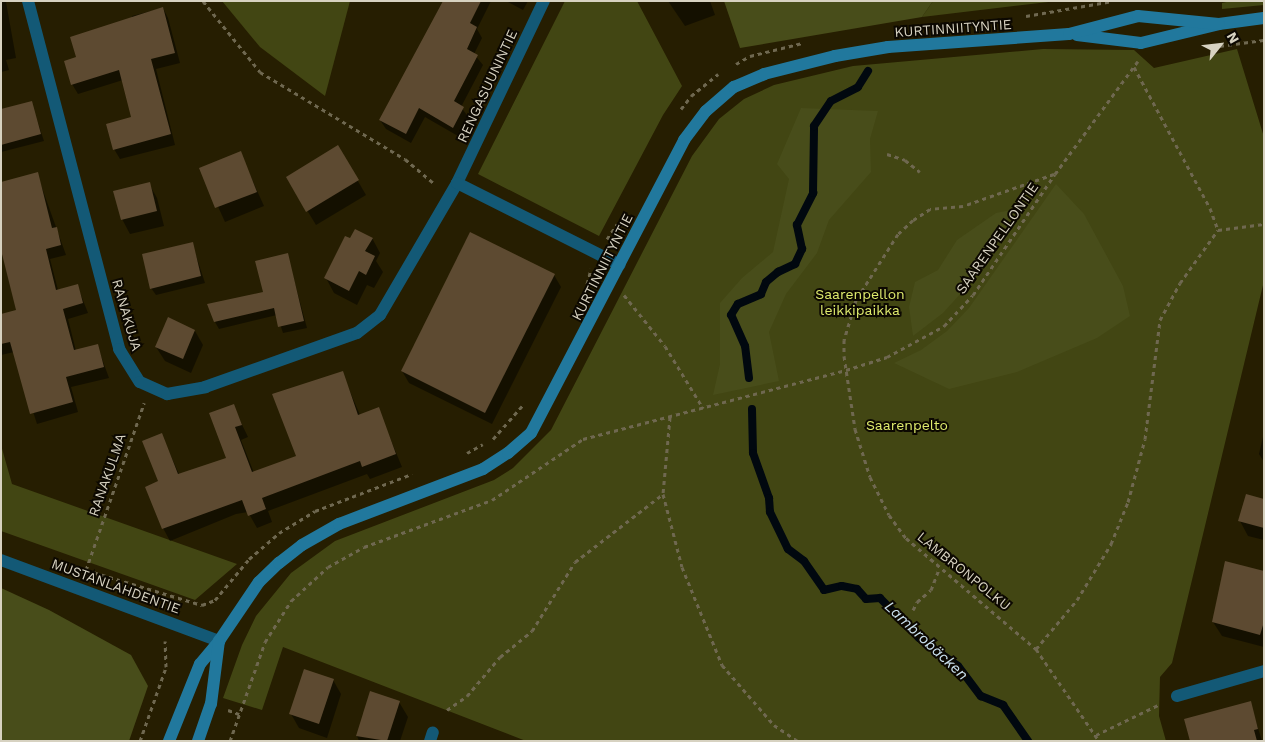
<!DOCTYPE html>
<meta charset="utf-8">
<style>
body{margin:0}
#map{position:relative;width:1265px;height:742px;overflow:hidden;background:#261e01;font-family:"Work Sans",sans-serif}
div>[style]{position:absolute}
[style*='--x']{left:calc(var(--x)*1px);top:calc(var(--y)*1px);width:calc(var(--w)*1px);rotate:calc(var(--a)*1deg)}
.green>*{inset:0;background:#424613}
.forest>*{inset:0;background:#484d1a}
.shadow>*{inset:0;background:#0007}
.stream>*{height:8px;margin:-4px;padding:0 4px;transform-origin:4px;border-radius:4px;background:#01080f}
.building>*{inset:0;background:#5d4a31}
.path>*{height:3px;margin-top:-1.5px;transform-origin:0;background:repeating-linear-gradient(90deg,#6f6850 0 4px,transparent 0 8px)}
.street>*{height:12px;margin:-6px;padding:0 6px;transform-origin:6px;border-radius:6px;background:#135976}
.secondary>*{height:12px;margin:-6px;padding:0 6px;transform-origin:6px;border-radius:6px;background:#21789d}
span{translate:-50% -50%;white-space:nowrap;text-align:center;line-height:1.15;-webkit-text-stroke:4px #0c0801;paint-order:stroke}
.street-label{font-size:14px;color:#d7d2c1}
.park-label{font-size:14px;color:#dfeb6d}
.water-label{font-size:15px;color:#cce2ef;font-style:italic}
.frame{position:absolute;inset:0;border:2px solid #d7d2c1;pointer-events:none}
.north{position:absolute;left:1195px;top:20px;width:50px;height:50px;-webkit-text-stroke:4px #0c0801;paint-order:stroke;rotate:61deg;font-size:14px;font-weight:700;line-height:20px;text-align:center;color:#d7d2c1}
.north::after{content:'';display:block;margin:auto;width:18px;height:22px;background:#d7d2c1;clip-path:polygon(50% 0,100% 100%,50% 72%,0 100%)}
</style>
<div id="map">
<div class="green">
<i style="clip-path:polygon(222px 1px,350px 1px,325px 96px,260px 47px)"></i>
<i style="clip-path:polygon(565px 1px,637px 1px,682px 86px,663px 115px,599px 236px,478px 174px)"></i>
<i style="clip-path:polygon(933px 1px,1057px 1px,922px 17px)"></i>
<i style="clip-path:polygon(1231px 1px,1264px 1px,1264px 5px,1222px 9px,1222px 3px)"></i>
<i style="clip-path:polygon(1043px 49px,1134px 50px,1154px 68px,1237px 49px,1264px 137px,1264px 281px,1172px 663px,1160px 677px,1159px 716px,1166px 741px,526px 741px,283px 647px,262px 710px,223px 698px,242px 645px,256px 616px,291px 573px,335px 541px,494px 480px,513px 468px,551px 430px,692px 156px,719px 119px,744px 99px,774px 85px,853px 66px)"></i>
<i style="clip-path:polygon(1px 445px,12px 484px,237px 564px,195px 600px,1px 531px)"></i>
</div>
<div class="forest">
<i style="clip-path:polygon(724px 1px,933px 1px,922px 17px,740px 48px)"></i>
<i style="clip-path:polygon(801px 108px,878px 111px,870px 139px,871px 172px,829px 220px,817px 253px,786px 294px,769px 332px,779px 381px,713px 395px,720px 364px,720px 303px,742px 278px,773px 252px,789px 179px,777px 164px)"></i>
<i style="clip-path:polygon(1056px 184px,1084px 214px,1123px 286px,1130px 316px,1097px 338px,1017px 372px,949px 389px,894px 363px,921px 350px,947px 331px,969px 308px)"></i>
<i style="clip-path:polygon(1021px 208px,972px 281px,943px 313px,913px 336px,909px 307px,915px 282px,938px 270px,957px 240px,996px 213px)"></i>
<i style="clip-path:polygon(1px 588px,49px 610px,131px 655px,148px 686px,129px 741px,1px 741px)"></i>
</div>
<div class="shadow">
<i style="clip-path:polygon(1px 1px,6px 2px,16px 58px,6px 60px,9px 70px,1px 72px)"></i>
<i style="clip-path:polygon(445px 1px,491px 1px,477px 29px,482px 38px,474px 54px,483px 65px,461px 107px,469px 118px,458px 136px,425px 117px,411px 143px,386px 129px,380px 120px)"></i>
<i style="clip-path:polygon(506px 1px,528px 1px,523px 10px)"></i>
<i style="clip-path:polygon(668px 1px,710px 1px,715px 15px,685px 26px)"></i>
<i style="clip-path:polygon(163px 8px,168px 18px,180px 63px,156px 69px,175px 145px,120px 159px,114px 149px,133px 118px,123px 80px,78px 94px,72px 84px,78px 58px,133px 19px,132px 16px)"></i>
<i style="clip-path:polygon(31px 102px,44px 141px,1px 152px,1px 110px)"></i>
<i style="clip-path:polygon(338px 147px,366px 195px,316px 225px,287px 177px)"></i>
<i style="clip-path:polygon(240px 153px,264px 206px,225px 222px,201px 169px)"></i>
<i style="clip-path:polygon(37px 174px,66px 255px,50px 259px,58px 290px,77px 285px,88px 313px,68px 319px,76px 351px,97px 345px,109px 378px,71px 387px,78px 412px,37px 424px,14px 352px,1px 355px,1px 315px,18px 311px)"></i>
<i style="clip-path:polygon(149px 184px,157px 198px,164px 226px,130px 234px,122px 219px)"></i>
<i style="clip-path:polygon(372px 238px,380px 253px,376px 261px,383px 272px,374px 288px,367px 285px,357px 305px,334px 293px,326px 278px)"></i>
<i style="clip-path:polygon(192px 243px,205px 283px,156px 295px,151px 288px)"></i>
<i style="clip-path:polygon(287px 254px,307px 328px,283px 333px,277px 315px,219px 329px,215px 322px,264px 292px)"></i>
<i style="clip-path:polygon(554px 275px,561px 287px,492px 424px,409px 383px,402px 371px)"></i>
<i style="clip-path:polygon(195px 331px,203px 345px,191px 373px,165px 361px,156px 347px)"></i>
<i style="clip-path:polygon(342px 373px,360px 415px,378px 409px,402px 467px,370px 479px,367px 474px,268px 511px,272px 522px,257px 528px,248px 512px,236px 514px,170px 541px,163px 528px,161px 434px,179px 474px,228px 459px,233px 406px,248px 437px,241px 440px,254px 473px,297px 456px)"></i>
<i style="clip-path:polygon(1263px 437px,1264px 437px,1264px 462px,1259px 454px)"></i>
<i style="clip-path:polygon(1264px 500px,1264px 540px,1248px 536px,1240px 521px)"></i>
<i style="clip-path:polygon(1264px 572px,1264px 647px,1222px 636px,1213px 622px)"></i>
<i style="clip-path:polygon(333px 680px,341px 694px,327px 738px,299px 728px,291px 714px)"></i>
<i style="clip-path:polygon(371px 693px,399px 702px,408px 717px,400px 741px,359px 741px,357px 736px)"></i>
<i style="clip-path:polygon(1250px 703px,1262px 741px,1191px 741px)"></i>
</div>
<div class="stream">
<i style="--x:749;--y:378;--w:32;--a:-97"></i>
<i style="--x:745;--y:346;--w:34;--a:-114"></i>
<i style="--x:731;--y:315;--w:13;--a:-58"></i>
<i style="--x:738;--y:304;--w:25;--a:-23"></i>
<i style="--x:761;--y:294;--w:13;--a:-67"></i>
<i style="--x:766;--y:282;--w:16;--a:-40"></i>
<i style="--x:778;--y:272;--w:19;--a:-25"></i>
<i style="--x:795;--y:264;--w:17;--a:-65"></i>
<i style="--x:802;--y:249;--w:25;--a:-102"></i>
<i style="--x:797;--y:225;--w:36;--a:-63"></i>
<i style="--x:813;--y:193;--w:67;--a:-89.1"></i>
<i style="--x:814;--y:126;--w:30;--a:-56"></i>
<i style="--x:831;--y:101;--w:30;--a:-27"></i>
<i style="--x:858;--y:87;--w:19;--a:-58"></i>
<i style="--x:752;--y:409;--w:44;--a:88.7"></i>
<i style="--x:753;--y:453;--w:48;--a:70.4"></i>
<i style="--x:769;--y:498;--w:14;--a:86"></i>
<i style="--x:770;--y:512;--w:41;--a:64.1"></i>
<i style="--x:788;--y:549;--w:20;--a:37"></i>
<i style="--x:804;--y:561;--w:35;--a:55"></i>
<i style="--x:824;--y:590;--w:18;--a:-13"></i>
<i style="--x:842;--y:586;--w:15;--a:11"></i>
<i style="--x:857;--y:589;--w:13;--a:48"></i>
<i style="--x:866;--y:599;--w:14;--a:-4"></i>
<i style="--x:880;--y:598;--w:56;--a:45.7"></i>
<i style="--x:919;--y:638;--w:48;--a:35.7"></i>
<i style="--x:958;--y:666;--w:38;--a:53"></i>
<i style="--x:981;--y:696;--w:24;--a:22"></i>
<i style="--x:1003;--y:705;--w:44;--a:55.2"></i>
</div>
<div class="building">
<i style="clip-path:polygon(443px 1px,481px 1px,470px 23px,477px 27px,467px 49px,478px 55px,454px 101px,464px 107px,453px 128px,419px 108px,406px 134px,379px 120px)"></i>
<i style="clip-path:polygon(163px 7px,175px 53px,151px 59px,171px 134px,113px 150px,106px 124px,131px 117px,119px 70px,71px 85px,64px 61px,76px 57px,70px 37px)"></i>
<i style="clip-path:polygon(32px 101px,41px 134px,1px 145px,1px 109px)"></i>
<i style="clip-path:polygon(338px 145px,359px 180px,306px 212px,286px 177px)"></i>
<i style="clip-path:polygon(241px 151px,257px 192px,215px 208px,199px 168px)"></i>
<i style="clip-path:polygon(38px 172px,52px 228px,57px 227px,61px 245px,46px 249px,56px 290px,78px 284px,83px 303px,63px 309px,74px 350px,98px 344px,104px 367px,66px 377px,73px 402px,30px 414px,10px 342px,1px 344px,1px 314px,16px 310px,1px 250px,1px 182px)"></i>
<i style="clip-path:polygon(150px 182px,157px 211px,121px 220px,113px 191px)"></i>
<i style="clip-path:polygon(355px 229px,373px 238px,365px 251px,375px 256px,366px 275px,359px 271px,349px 291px,324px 278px,345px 236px,350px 238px)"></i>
<i style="clip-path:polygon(470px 232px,555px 274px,485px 413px,401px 371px)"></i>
<i style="clip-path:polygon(193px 242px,201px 276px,150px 289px,142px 254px)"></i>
<i style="clip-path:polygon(288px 253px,304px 321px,278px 327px,274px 308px,214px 322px,207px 304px,263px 292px,255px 261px)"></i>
<i style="clip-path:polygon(168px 317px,195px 330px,183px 359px,155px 347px)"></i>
<i style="clip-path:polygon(343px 371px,358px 415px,379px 407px,396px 454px,362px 467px,360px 461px,262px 498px,266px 509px,248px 516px,242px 500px,162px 529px,145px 487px,158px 481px,142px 441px,162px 433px,178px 474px,226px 458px,209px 413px,234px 404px,242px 425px,235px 427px,252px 472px,296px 456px,272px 394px)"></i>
<i style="clip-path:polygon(1246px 494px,1264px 499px,1264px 528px,1238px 521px)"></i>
<i style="clip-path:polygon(1225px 561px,1264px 571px,1264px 622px,1260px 635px,1212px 622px)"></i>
<i style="clip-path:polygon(304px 669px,334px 679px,319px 724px,289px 714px)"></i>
<i style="clip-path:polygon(370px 691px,400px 701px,387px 741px,356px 736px)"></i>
<i style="clip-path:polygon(1251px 701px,1258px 729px,1254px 730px,1257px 741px,1190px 741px,1184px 719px)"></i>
</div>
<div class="path">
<i style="--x:203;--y:1;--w:91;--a:51.2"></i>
<i style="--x:260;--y:72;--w:169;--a:31"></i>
<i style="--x:405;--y:159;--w:39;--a:40"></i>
<i style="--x:1026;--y:16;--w:88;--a:-9.8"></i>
<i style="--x:1212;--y:47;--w:52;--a:-7.7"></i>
<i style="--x:736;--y:64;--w:16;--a:-30"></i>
<i style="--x:750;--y:56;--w:54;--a:-14"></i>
<i style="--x:1134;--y:67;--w:160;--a:61.7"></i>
<i style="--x:1210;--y:208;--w:23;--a:70"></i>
<i style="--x:681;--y:109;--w:16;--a:-52"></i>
<i style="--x:691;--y:96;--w:35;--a:-39"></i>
<i style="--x:887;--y:154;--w:19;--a:18"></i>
<i style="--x:905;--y:160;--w:19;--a:39"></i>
<i style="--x:1054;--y:174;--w:96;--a:160.6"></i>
<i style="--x:963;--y:206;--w:33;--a:175"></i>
<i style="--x:930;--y:209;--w:20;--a:147"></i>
<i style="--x:913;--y:220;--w:21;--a:137"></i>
<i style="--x:898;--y:234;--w:78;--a:122.5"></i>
<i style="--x:856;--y:300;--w:42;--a:106.7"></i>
<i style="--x:844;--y:340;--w:16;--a:90"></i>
<i style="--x:844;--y:356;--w:74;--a:81.4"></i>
<i style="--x:855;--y:429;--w:50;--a:72.6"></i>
<i style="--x:870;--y:477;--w:42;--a:63.4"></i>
<i style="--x:889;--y:515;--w:29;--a:54"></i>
<i style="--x:906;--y:538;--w:171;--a:40.5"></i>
<i style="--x:1036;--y:649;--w:112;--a:55.6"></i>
<i style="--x:607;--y:239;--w:18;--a:-56"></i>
<i style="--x:587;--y:284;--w:16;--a:-75"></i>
<i style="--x:624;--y:295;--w:65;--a:51.2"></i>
<i style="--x:665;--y:346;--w:73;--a:58.5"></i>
<i style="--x:670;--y:417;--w:77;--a:95.2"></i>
<i style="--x:663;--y:494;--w:75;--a:75.4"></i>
<i style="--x:682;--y:567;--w:106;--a:67.8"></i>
<i style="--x:722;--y:665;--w:79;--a:49.1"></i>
<i style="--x:774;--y:725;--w:29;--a:34"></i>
<i style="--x:493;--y:439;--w:44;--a:-48.7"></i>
<i style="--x:467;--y:453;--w:18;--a:-29"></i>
<i style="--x:86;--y:570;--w:121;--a:16.8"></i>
<i style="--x:202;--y:605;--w:14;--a:-21"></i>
<i style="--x:215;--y:600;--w:53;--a:-50.3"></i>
<i style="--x:249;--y:559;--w:40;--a:-41"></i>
<i style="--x:279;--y:533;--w:42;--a:-31.4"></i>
<i style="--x:315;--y:511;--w:104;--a:-20.9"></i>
<i style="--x:86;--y:570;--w:177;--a:-70.8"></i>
<i style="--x:913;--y:610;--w:9;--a:-63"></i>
<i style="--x:917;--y:602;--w:18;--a:-41"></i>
<i style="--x:931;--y:590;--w:22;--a:-69"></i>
<i style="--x:1036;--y:649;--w:64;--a:-50.1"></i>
<i style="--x:1077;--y:600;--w:66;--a:-58.7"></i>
<i style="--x:1111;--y:544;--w:45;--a:-68"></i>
<i style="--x:1128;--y:502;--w:65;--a:-74.9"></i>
<i style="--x:1145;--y:439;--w:120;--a:-82.8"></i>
<i style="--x:1160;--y:320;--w:42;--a:-61.6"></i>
<i style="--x:1180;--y:283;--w:65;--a:-54.4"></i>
<i style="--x:1218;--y:230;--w:46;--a:-7.4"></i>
<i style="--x:228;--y:710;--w:12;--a:20"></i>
<i style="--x:447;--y:710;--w:24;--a:-35"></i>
<i style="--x:467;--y:696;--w:51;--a:-49.8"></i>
<i style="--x:500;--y:657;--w:41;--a:-39.1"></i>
<i style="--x:532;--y:631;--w:81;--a:-58.1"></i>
<i style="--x:575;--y:562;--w:111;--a:-37.7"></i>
<i style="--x:1096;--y:735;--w:71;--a:-25.8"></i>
<i style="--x:140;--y:741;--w:78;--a:-70.6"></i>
<i style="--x:166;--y:667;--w:26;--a:-92"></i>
<i style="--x:230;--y:741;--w:105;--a:-70.5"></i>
<i style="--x:265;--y:642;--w:49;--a:-57.6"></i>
<i style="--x:291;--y:601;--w:50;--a:-42.6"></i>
<i style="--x:328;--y:567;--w:41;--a:-29.1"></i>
<i style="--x:364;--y:547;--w:136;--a:-20.2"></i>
<i style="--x:492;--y:500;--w:110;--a:-33.8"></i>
<i style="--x:583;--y:439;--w:272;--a:-14.7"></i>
<i style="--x:846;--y:370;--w:43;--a:-17.6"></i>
<i style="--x:887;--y:357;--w:65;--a:-28.5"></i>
<i style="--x:944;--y:326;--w:42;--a:-46.9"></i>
<i style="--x:973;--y:295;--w:146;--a:-55.9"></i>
<i style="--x:1055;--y:174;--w:140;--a:-53.7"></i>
</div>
<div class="street">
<i style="--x:28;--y:1;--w:360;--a:75.3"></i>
<i style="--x:119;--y:349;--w:39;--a:58"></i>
<i style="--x:140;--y:382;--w:30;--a:24"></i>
<i style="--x:167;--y:394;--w:39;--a:-10"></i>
<i style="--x:205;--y:387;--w:161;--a:-19.6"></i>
<i style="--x:357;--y:333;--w:29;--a:-38"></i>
<i style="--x:380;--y:315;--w:153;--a:-59.7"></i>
<i style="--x:457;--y:183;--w:202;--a:-64.5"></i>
<i style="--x:457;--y:183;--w:182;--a:26.7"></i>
<i style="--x:1;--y:560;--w:233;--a:20.4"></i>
<i style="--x:1177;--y:696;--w:91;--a:-16"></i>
<i style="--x:430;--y:741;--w:9;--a:-72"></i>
</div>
<div class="secondary">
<i style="--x:1077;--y:35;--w:64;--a:7.1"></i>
<i style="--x:1141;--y:43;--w:80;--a:-13.7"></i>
<i style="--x:1219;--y:24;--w:45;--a:-7.6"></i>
<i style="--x:169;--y:741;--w:83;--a:-68.1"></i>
<i style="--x:200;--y:664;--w:30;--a:-50"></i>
<i style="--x:219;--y:641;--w:71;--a:-55.9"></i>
<i style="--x:259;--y:582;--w:28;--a:-44"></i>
<i style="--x:279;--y:563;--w:29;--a:-38"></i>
<i style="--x:302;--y:545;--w:43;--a:-29.6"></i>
<i style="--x:339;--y:524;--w:154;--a:-20.9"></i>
<i style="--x:483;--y:469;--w:30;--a:-33"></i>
<i style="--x:508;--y:453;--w:30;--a:-41"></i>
<i style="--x:531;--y:433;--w:331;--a:-62.4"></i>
<i style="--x:684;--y:140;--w:36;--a:-53"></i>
<i style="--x:706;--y:111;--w:37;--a:-41"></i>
<i style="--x:734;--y:87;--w:33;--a:-23"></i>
<i style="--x:764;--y:74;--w:73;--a:-14.2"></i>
<i style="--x:835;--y:56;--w:54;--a:-9.6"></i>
<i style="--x:888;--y:47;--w:181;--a:-4.1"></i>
<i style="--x:1069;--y:34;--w:71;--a:-14.6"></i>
<i style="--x:1138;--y:16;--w:81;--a:5.6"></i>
<i style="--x:198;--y:741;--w:39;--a:-71"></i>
<i style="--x:211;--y:704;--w:64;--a:-82.8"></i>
</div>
<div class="street-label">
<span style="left:953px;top:28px;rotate:-4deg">KURTINNIITYNTIE</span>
<span style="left:487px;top:86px;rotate:-65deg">RENGASUUNINTIE</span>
<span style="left:997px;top:238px;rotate:-55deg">SAARENPELLONTIE</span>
<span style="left:602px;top:267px;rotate:-63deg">KURTINNIITYNTIE</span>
<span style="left:127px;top:315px;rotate:74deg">RANAKUJA</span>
<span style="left:107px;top:475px;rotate:-71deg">RANAKULMA</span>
<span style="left:964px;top:571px;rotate:39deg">LAMBRONPOLKU</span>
<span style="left:116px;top:586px;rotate:20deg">MUSTANLAHDENTIE</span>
</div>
<div class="park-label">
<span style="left:860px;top:302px">Saarenpellon<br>leikkipaikka</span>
<span style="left:907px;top:425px">Saarenpelto</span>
</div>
<div class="water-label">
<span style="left:926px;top:641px;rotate:43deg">Lambrobäcken</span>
</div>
<div class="frame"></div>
<div class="north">N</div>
</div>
